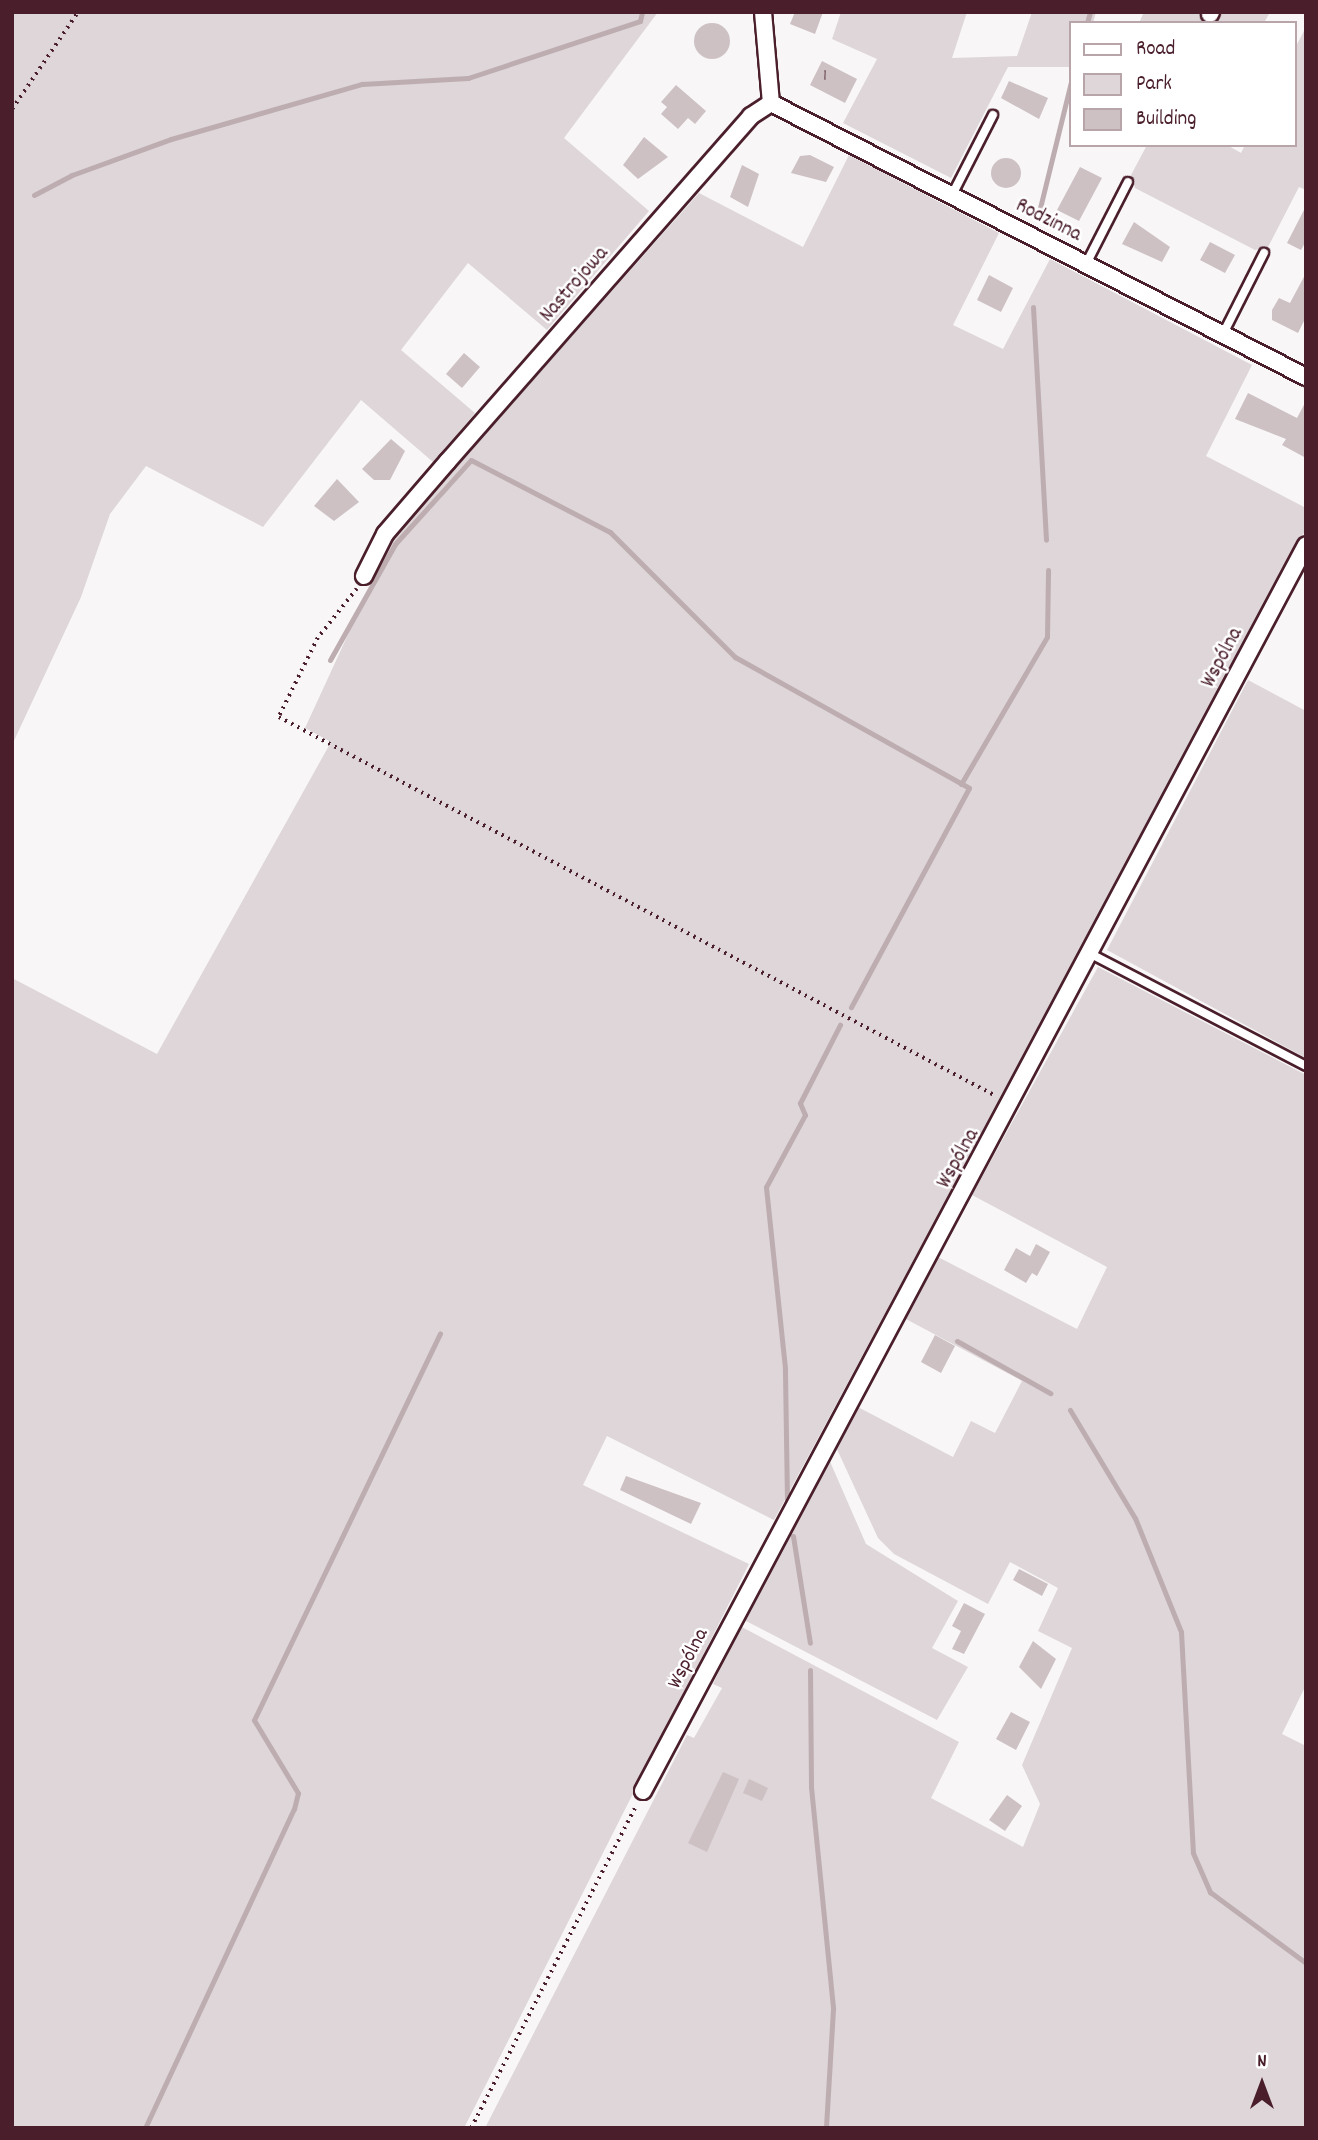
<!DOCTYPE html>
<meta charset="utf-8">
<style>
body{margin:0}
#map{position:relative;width:1318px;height:2140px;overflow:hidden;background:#f8f6f7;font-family:Dekko,sans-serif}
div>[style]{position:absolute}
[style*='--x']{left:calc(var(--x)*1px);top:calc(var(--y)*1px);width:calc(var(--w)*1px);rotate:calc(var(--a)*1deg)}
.green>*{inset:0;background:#ded6d9}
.stream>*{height:5px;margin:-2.5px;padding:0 2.5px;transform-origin:2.5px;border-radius:2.5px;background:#bdadb0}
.building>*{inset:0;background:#cdc1c4}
.round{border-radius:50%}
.path>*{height:3.5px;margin-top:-1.75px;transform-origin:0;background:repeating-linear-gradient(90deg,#4a1f2b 0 2px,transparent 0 7px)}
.roads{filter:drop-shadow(2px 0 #4a1f2b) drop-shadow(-2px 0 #4a1f2b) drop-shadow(0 2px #4a1f2b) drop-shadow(0 -2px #4a1f2b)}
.service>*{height:8px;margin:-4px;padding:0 4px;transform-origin:4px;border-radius:4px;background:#fff}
.minor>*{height:16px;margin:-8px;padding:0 8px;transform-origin:8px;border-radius:8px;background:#fff}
span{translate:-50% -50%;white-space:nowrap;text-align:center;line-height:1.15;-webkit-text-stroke:5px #fff;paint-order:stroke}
.number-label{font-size:18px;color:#6b4851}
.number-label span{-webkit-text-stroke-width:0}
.street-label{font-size:21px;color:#4a1f2b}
.frame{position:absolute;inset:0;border:14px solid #4a1f2b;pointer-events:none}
.legend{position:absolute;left:1069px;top:21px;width:228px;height:126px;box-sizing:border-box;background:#fff;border:2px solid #b7a5aa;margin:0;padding:9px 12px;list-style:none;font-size:21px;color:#4a1f2b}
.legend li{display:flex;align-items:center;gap:14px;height:35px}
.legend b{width:35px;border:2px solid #b7a5aa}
.north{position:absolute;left:1227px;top:2049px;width:70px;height:70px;-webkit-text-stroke:5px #fff;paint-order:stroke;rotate:0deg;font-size:19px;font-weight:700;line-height:28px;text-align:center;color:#4a1f2b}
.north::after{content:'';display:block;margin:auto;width:24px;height:32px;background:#4a1f2b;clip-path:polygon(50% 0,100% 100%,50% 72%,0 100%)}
</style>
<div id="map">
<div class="green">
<i style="clip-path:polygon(12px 12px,658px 12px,564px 138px,649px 211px,547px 330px,468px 263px,401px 350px,475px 413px,433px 462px,361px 400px,263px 527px,146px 466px,110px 514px,81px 597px,12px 745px)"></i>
<i style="clip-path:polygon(841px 12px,967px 12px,952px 58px,1017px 56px,1032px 12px,1096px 12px,1093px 23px,1071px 23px,1071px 67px,1008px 67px,951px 178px,843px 123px,877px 59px,832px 39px)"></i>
<i style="clip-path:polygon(1144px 12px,1203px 12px,1205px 21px,1139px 23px)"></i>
<i style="clip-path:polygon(1217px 12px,1270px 12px,1264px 23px,1215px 23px)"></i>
<i style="clip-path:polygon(1306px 27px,1306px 190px,1299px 187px,1268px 247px,1255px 250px,1135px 188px,1131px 175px,1147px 145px,1227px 145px,1241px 153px,1245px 145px,1295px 145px,1295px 48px)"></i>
<i style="clip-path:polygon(849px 155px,999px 233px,953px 325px,1003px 349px,1050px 259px,1252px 365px,1206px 456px,1306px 508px,1306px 529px,774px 1520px,607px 1436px,583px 1485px,749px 1564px,464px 2128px,12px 2128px,12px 978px,157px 1054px,331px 742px,305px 728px,392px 539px,699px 193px,803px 247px)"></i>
<i style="clip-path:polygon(1248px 680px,1306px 711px,1306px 1058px,1107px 950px)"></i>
<i style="clip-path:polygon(1098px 967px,1306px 1075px,1306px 1685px,1282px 1734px,1306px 1746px,1306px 2128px,485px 2128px,687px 1735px,694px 1738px,722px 1688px,713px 1684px,740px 1626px,959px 1742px,931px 1798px,1023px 1847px,1040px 1804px,1022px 1765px,1072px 1648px,1038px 1631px,1058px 1588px,1010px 1562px,988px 1604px,894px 1554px,878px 1538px,835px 1445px,856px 1406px,953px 1457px,971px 1421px,995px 1433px,1022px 1381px,904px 1318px,938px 1257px,1077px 1329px,1107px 1267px,972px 1195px)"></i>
<i style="clip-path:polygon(828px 1457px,866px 1544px,958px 1601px,932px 1648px,968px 1667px,937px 1720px,744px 1620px)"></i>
</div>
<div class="stream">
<i style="--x:1087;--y:23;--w:11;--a:-75"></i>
<i style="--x:34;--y:195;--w:43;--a:-27.8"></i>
<i style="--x:72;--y:175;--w:105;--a:-20"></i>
<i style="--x:171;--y:139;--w:199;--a:-16.1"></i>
<i style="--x:362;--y:84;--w:106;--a:-3.2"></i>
<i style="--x:468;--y:78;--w:181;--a:-18.3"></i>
<i style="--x:640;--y:21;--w:9;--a:-77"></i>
<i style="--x:1039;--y:212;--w:134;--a:-76.2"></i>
<i style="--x:1033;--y:307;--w:233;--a:86.8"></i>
<i style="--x:330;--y:660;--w:133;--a:-60.7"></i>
<i style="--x:395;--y:544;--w:113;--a:-47.9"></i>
<i style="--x:471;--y:460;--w:157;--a:27.4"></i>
<i style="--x:610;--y:532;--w:177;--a:45"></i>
<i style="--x:735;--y:657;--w:268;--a:29.2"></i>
<i style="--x:969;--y:788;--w:249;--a:118.3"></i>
<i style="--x:961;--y:784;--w:170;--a:-59.7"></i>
<i style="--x:1047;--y:637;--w:67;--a:-89.1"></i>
<i style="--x:957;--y:1341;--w:107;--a:29.2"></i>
<i style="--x:1070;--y:1410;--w:126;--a:59"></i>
<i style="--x:1135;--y:1518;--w:123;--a:68"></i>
<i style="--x:1181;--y:1632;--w:221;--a:86.9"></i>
<i style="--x:1193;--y:1853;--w:43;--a:66.4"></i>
<i style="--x:1210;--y:1892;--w:119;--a:36.5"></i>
<i style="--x:787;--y:1500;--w:132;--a:-90.9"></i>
<i style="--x:785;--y:1368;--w:182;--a:-96"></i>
<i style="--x:766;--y:1187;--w:82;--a:-61.6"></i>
<i style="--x:805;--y:1115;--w:13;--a:-113"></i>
<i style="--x:800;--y:1103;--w:88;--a:-62.9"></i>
<i style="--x:793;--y:1536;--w:108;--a:81"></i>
<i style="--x:810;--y:1670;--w:117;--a:89.5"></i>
<i style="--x:811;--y:1787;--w:223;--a:84.3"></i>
<i style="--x:833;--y:2009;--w:119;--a:93.4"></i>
<i style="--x:145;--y:2128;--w:352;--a:-65"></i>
<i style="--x:294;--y:1809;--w:16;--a:-76"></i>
<i style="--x:298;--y:1793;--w:85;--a:-121.1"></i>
<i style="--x:254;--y:1720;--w:429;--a:-64.3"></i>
</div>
<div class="building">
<i style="clip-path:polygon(795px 12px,823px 12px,815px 34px,790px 24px)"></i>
<i class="round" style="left:694px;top:23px;width:36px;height:36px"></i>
<i style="clip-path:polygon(822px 61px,857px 79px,845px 103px,810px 85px)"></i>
<i style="clip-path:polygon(1009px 81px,1048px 98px,1039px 119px,1001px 98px)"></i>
<i style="clip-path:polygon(676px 85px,706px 111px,695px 124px,688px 118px,678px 129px,661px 114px,667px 107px,661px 102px)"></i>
<i style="clip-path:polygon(644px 137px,668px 157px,638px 179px,623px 165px)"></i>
<i style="clip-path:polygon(810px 155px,834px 167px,826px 182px,791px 173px,800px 156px)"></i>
<i class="round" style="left:991px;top:158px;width:30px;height:30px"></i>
<i style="clip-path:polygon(742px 165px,759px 174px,748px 207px,730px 197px)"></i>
<i style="clip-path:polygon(1080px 167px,1102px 178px,1079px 221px,1057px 210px)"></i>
<i style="clip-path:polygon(1306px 206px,1306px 241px,1301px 250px,1287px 243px)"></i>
<i style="clip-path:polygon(1134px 222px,1170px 247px,1162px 262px,1122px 244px)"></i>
<i style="clip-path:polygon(1210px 242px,1235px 255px,1225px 273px,1200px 260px)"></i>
<i style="clip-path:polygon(1306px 273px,1306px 317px,1298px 333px,1272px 320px,1272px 310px,1279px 298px,1290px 303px)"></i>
<i style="clip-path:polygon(989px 275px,1013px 288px,1001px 312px,977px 300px)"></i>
<i style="clip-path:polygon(464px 353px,480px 367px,462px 388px,446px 374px)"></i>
<i style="clip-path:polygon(1248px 393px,1297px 418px,1306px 401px,1306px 458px,1282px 445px,1286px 439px,1235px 419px)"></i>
<i style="clip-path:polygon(391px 439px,405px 451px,390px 480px,374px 480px,362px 469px)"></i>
<i style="clip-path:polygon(337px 479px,359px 502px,334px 521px,314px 506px)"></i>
<i style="clip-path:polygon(1036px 1244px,1050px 1252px,1037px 1276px,1032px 1273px,1026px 1283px,1004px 1270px,1016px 1248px,1030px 1256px)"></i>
<i style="clip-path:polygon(935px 1335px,955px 1346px,941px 1373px,921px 1362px)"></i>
<i style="clip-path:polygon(626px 1476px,701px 1503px,691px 1524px,620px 1490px)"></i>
<i style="clip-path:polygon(1019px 1569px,1048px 1584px,1042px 1596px,1013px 1580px)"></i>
<i style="clip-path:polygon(964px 1603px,985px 1614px,964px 1654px,952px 1649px,961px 1631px,952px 1626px)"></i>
<i style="clip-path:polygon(1033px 1641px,1056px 1659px,1041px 1689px,1019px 1667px)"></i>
<i style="clip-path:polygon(1011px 1712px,1030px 1722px,1016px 1750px,996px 1739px)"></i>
<i style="clip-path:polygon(723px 1772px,739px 1779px,707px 1852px,688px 1843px)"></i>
<i style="clip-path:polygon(749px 1779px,768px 1788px,762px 1801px,743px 1793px)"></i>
<i style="clip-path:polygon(1007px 1795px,1022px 1806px,1005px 1831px,989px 1820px)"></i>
</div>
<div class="path">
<i style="--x:12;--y:109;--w:117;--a:-55.8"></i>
<i style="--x:357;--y:589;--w:63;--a:128.5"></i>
<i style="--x:318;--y:638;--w:88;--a:116.3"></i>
<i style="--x:279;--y:717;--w:811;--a:27.86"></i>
<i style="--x:471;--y:2128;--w:362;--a:-62.9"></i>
</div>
<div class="roads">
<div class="service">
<i style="--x:952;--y:195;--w:90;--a:-62.9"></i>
<i style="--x:1086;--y:264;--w:92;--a:-62.9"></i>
<i style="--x:1223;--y:334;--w:91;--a:-63.2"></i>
<i style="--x:1091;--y:954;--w:242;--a:27.5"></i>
</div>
<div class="minor">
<i style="--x:763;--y:12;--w:91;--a:85"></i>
<i style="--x:1210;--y:14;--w:2;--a:-63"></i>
<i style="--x:771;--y:103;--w:601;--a:27.12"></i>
<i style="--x:364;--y:576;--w:47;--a:-63.4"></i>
<i style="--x:385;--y:534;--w:96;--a:-49.2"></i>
<i style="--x:448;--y:461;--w:459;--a:-48.7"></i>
<i style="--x:751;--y:116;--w:24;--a:-33"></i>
<i style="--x:643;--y:1791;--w:1411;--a:-61.98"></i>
</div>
</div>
<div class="number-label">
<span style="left:825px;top:77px">1</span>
</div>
<div class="street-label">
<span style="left:1048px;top:221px;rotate:27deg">Rodzinna</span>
<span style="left:575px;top:285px;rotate:-49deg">Nastrojowa</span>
<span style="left:1223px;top:658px;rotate:-62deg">Wspólna</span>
<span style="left:959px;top:1159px;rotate:-61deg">Wspólna</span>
<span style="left:689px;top:1659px;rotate:-63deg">Wspólna</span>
</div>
<div class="frame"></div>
<ul class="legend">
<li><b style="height:9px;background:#fff"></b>Road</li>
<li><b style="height:19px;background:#ded6d9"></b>Park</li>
<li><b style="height:19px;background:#cdc1c4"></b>Building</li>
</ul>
<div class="north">N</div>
</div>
